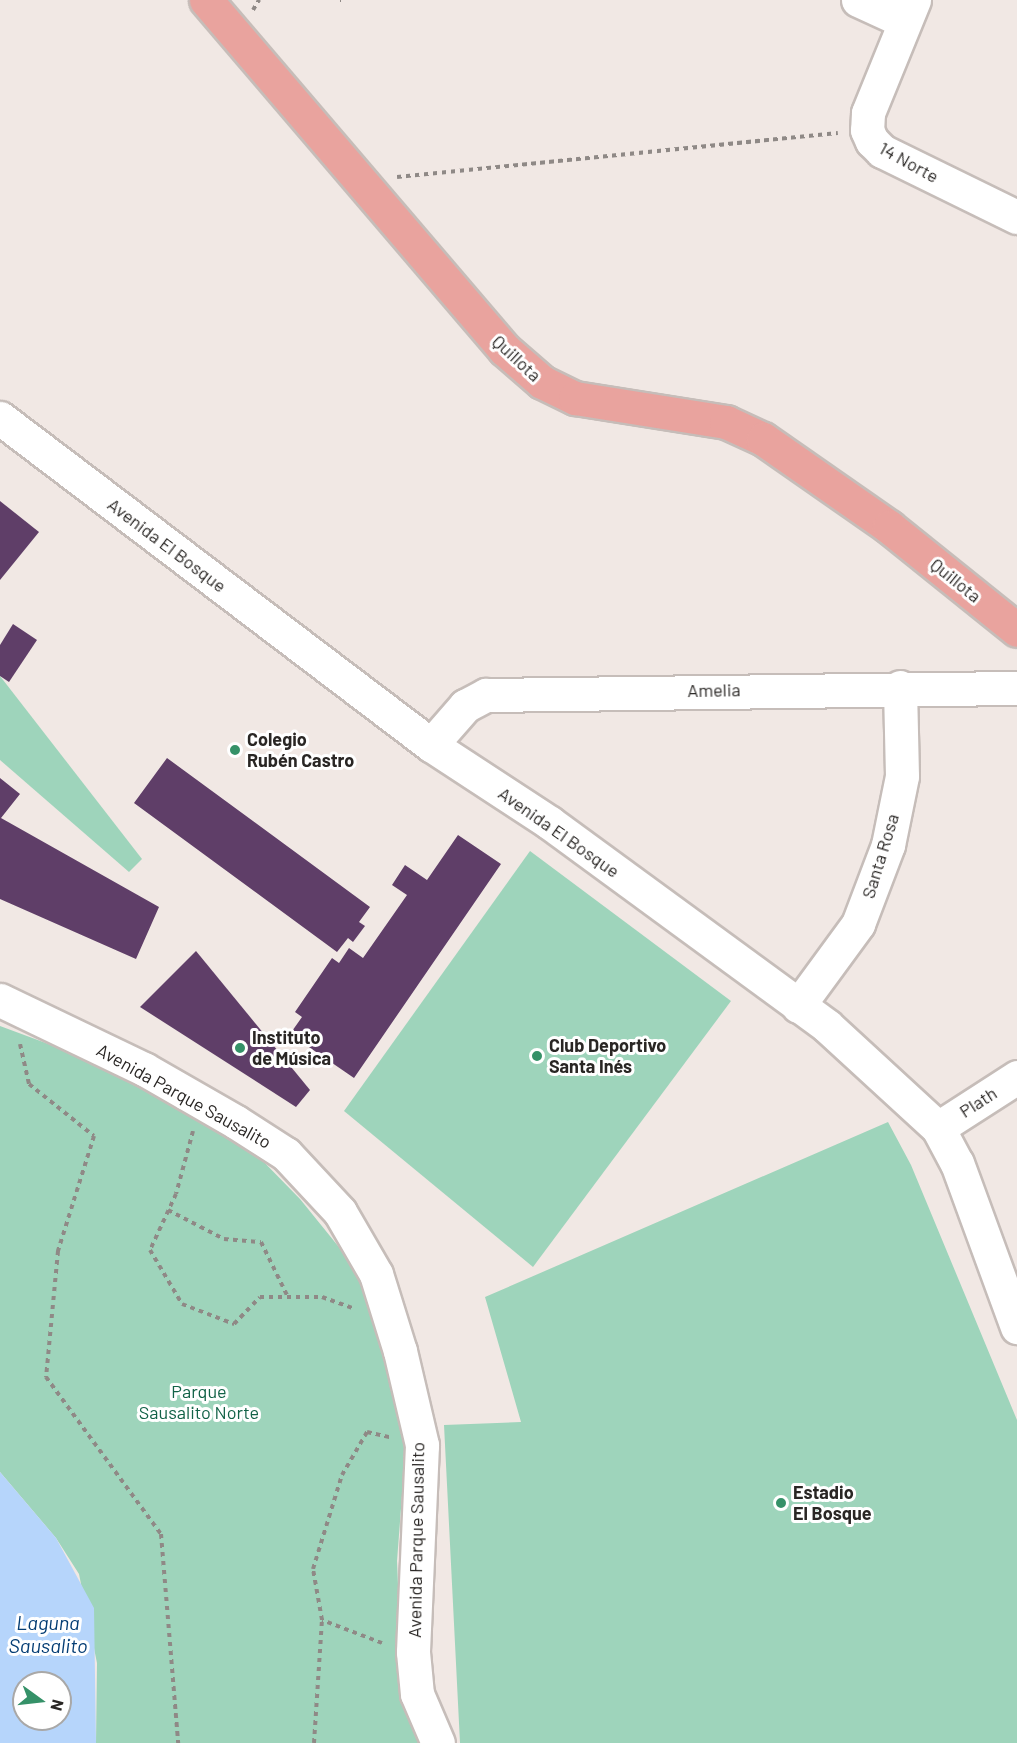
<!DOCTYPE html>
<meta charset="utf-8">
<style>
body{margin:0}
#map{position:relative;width:1017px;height:1743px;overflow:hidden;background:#f1e8e4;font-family:Barlow,sans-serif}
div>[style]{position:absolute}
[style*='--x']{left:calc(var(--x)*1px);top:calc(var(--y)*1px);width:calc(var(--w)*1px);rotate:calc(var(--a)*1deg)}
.green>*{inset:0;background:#9ed4bb}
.water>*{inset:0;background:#b6d5fb}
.building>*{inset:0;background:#5f3e68}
.path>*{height:4px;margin-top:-2px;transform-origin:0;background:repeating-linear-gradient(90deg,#8f8986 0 4.5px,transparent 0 9px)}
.roads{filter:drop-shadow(2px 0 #c6bdb9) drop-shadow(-2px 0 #c6bdb9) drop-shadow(0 2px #c6bdb9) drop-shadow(0 -2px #c6bdb9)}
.minor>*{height:33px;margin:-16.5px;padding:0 16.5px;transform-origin:16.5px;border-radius:16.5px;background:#fff}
.major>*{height:33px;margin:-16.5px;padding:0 16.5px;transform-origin:16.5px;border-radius:16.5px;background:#e9a39e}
.dots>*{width:16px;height:16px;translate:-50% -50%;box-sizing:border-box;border:3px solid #fff;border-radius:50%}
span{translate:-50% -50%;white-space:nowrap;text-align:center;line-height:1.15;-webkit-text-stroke:6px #fff;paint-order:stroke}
.street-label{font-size:18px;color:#292624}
.poi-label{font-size:18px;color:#292624;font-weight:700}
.left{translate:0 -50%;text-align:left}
.park-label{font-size:18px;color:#126247}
.water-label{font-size:20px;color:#043d74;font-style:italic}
.north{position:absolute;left:12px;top:1671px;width:60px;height:60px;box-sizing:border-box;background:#fff;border:2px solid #a9a8a7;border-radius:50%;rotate:105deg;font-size:16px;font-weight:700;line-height:24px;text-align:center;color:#292624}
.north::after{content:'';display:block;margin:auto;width:21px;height:27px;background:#359168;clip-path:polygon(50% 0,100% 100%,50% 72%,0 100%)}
</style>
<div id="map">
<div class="green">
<i style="clip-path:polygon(0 676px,142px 859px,129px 872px,0 760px)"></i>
<i style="clip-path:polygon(530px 851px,731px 1001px,533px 1267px,344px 1111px)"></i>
<i style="clip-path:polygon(0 1026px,62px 1049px,166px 1101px,256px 1154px,300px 1199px,351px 1262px,393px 1353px,406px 1443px,397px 1561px,403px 1703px,423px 1743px,96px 1743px,97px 1663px,79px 1574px,56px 1538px,0 1472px)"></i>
<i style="clip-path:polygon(888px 1122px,911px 1165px,1017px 1420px,1017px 1743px,460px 1743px,444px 1425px,521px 1422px,485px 1297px)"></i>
</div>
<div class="water">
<i style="clip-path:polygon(evenodd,0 1472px,56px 1538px,94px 1608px,96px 1743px,0 1743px,0 1472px,24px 1683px,60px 1683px,60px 1719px,24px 1719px,24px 1683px)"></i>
</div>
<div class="building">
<i style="clip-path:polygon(0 501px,39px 532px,0 580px)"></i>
<i style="clip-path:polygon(13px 624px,37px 640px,9px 682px,0 676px,0 645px)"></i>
<i style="clip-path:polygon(167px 758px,370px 907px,359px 922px,365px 926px,353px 942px,348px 938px,337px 952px,134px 803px)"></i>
<i style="clip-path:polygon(0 778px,20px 794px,1px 818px,159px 907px,136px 959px,0 899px)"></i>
<i style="clip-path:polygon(458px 835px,501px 864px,354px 1078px,290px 1034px,302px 1017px,295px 1012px,332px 958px,339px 963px,349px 948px,363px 958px,407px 895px,392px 885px,405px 865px,427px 880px)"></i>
<i style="clip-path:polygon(196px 951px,310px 1090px,296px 1107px,140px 1007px)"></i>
</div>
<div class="path">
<i style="--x:340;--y:0;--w:1;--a:0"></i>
<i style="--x:253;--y:10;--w:12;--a:-59"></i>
<i style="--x:397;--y:177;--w:443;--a:-5.7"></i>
<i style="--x:20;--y:1044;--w:41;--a:77.3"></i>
<i style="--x:29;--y:1084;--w:83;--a:38.7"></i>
<i style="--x:94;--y:1136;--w:121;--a:107.4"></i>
<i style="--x:58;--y:1251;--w:127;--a:95.4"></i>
<i style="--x:46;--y:1377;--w:195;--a:53.8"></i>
<i style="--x:161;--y:1534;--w:210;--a:85.3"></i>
<i style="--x:193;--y:1131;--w:65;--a:105.1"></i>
<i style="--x:176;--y:1194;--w:62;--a:114.9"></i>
<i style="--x:150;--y:1250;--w:63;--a:59.3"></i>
<i style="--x:182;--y:1304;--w:56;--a:21"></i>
<i style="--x:234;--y:1324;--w:37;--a:-46"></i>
<i style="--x:260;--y:1297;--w:62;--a:0"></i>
<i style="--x:322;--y:1297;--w:32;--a:20"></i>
<i style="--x:168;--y:1210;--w:63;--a:27.4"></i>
<i style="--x:224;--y:1239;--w:37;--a:5"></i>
<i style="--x:261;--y:1242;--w:61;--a:63.9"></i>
<i style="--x:382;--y:1643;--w:64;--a:-159"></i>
<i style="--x:322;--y:1620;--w:52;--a:-100"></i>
<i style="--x:313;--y:1569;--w:98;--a:-72.9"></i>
<i style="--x:342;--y:1475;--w:50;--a:-59.8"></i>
<i style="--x:367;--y:1432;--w:23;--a:13"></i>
<i style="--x:314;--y:1743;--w:123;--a:-86.3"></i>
</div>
<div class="roads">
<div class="minor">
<i style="--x:858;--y:0;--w:51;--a:24.5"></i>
<i style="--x:914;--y:0;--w:122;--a:112.2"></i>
<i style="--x:868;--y:113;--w:17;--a:93"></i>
<i style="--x:867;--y:130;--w:12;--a:66"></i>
<i style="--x:872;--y:141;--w:14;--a:45"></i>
<i style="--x:882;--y:151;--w:150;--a:26.1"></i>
<i style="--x:0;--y:418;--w:541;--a:37.19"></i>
<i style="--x:431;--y:745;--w:142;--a:33.2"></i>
<i style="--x:550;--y:823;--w:343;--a:36.2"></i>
<i style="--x:827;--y:1026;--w:151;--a:42.6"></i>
<i style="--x:938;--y:1128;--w:40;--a:62"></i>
<i style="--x:957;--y:1163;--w:175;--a:69.9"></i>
<i style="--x:431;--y:745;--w:52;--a:-48.9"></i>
<i style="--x:465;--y:706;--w:24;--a:-28"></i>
<i style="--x:486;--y:695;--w:531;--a:-0.76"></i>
<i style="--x:0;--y:1000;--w:160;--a:25.6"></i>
<i style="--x:144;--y:1069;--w:106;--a:29.9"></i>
<i style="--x:236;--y:1122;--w:59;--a:32.6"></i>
<i style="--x:286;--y:1154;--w:79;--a:47"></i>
<i style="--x:340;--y:1212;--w:72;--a:59.9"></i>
<i style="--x:376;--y:1274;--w:81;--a:72.7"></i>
<i style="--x:400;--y:1351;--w:97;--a:76.8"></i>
<i style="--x:422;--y:1445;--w:207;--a:92.5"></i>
<i style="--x:413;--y:1652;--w:42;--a:84.6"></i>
<i style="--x:417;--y:1694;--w:53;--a:66.8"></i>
<i style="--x:798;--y:1006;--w:102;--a:-53.8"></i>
<i style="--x:858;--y:924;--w:85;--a:-69.2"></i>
<i style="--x:888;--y:845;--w:70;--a:-78.5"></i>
<i style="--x:902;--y:776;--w:89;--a:-91.3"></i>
<i style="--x:938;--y:1128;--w:94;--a:-32.8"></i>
</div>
<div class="major">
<i style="--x:206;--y:0;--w:459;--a:49.5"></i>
<i style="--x:504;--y:349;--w:50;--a:41"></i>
<i style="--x:542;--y:382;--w:37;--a:26"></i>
<i style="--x:575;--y:398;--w:153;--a:9"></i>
<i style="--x:726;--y:422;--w:41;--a:24.7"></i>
<i style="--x:763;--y:439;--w:154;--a:34.9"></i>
<i style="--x:889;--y:527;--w:164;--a:38.8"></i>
</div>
</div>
<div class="dots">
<i style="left:235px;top:750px;background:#359168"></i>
<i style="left:240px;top:1048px;background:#359168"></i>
<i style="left:537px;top:1056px;background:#359168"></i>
<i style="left:781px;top:1503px;background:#359168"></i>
</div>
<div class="street-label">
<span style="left:909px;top:162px;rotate:29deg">14 Norte</span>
<span style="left:517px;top:358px;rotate:43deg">Quillota</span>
<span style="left:167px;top:545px;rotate:37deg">Avenida El Bosque</span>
<span style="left:956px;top:580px;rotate:39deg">Quillota</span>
<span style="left:714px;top:690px;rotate:-1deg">Amelia</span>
<span style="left:559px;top:832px;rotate:35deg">Avenida El Bosque</span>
<span style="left:880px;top:856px;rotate:-73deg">Santa Rosa</span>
<span style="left:184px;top:1096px;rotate:29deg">Avenida Parque Sausalito</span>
<span style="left:978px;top:1102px;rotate:-33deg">Plath</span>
<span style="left:416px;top:1540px;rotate:-89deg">Avenida Parque Sausalito</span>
</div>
<div class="poi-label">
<span class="left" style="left:247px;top:750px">Colegio<br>Rubén Castro</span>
<span class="left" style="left:252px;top:1048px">Instituto<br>de Música</span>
<span class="left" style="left:549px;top:1056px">Club Deportivo<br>Santa Inés</span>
<span class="left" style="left:793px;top:1503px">Estadio<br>El Bosque</span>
</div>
<div class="park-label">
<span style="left:199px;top:1402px">Parque<br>Sausalito Norte</span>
</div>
<div class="water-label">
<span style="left:48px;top:1634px">Laguna<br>Sausalito</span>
</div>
<div class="north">N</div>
</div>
